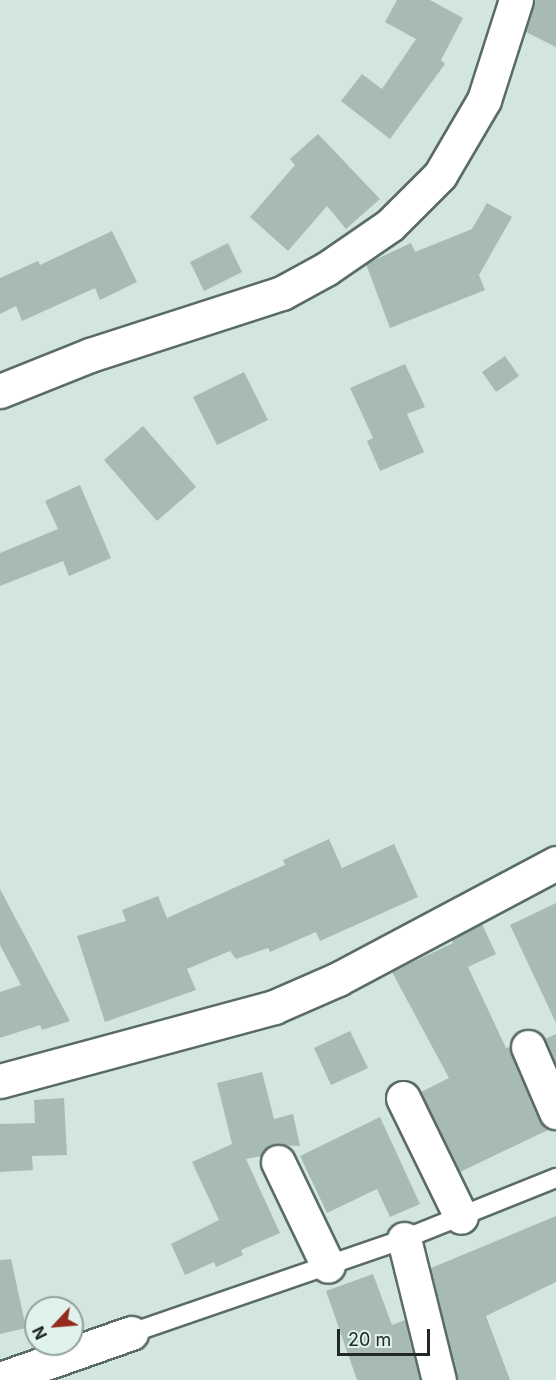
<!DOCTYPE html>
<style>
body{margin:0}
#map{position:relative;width:556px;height:1380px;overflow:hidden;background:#d2e5e0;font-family:Inter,sans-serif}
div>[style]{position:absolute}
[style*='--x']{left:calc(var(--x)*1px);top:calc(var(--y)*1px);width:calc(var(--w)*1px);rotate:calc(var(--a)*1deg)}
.building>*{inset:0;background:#a8bab5}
.roads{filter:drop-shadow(2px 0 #5b6c67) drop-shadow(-2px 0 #5b6c67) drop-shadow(0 2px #5b6c67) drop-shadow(0 -2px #5b6c67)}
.service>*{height:18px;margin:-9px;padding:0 9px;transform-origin:9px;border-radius:9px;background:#fff}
.minor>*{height:33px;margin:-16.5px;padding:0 16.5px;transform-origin:16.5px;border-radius:16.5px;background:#fff}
span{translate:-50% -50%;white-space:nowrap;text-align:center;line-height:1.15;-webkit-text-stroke:4.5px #dff2ed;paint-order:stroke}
.north{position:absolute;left:24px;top:1296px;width:60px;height:60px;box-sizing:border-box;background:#dff2ed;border:2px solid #93a19d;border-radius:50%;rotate:244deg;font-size:16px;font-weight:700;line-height:24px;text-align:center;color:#212826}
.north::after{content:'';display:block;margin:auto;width:21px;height:27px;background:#952b1d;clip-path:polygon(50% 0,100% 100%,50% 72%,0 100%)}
.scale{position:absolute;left:337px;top:1329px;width:93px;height:27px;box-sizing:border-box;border:3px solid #212826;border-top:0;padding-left:8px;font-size:18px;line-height:21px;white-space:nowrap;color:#212826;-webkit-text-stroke:4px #dff2ed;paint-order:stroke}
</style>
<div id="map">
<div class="building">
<i style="clip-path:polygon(397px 0,430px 0,463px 18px,441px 60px,445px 64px,390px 139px,341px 101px,362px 74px,382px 89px,416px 39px,385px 22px)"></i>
<i style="clip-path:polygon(534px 0,556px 0,556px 47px,526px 32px)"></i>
<i style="clip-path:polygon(318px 134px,380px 199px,346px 229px,327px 206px,288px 251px,250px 217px,295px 165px,290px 159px)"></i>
<i style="clip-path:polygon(487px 203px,512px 217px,479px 275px,485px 290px,390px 328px,366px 264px,411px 243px,415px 252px,472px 229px)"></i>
<i style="clip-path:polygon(112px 231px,137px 282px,100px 300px,95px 288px,22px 321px,16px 306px,0 314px,0 278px,38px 261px,40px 265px)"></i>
<i style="clip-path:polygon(228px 243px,242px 272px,204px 291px,190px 262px)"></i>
<i style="clip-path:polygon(505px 356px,519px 376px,496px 392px,482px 372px)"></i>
<i style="clip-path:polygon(405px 364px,425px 407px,407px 414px,424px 452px,380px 471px,367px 441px,373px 438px,350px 388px)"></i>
<i style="clip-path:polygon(244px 372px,268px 420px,217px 445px,193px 397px)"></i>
<i style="clip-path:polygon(143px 426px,196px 487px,157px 521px,104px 460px)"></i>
<i style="clip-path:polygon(80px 485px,111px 558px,69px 576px,63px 561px,0 586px,0 553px,58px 529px,45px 501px)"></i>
<i style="clip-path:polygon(329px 839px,342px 868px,394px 844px,418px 897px,320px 941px,316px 932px,270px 952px,268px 948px,236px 959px,230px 951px,187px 969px,196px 990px,105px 1022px,77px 936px,126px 921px,122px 910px,158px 896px,167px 918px,285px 865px,283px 860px)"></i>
<i style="clip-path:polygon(0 889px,70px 1021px,42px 1030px,40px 1025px,0 1038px,0 992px,21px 985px,0 945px)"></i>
<i style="clip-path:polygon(556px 903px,556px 1023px,510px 925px)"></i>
<i style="clip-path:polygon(482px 924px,496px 954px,468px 967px,506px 1048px,510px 1047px,539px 1119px,550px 1129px,460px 1172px,421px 1092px,449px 1078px,392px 972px,453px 943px,452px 940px)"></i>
<i style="clip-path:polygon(350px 1031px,368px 1068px,331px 1085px,314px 1048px)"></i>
<i style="clip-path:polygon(556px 1034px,556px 1065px,545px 1039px)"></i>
<i style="clip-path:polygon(262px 1072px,274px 1119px,293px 1114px,300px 1146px,270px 1145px,261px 1156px,246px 1159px,280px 1233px,241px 1250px,243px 1255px,216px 1267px,214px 1262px,185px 1275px,171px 1244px,219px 1220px,192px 1162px,232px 1144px,217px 1083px)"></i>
<i style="clip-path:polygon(64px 1098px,67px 1155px,32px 1156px,33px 1170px,0 1172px,0 1124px,35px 1123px,34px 1100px)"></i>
<i style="clip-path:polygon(380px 1117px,420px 1204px,390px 1217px,377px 1189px,327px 1213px,300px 1156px)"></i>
<i style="clip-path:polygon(556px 1216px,556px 1282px,486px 1316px,510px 1380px,457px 1380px,431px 1268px)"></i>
<i style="clip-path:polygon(11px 1259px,26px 1328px,0 1334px,0 1260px)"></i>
<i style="clip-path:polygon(373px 1274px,392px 1325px,405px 1320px,420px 1380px,357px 1380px,326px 1291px)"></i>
</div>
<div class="roads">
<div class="service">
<i style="--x:131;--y:1333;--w:289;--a:-19"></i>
<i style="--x:404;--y:1239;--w:164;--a:-21.9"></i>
</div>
<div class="minor">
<i style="--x:0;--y:391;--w:97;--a:-21.8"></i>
<i style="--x:90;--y:355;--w:202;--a:-17.9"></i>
<i style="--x:282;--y:293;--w:50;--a:-28.6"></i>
<i style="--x:326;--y:269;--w:78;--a:-34.5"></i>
<i style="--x:390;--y:225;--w:71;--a:-45"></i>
<i style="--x:440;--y:175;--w:87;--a:-59.6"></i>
<i style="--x:484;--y:100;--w:105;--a:-72.3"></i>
<i style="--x:528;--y:1047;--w:71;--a:66.7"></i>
<i style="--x:0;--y:1081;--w:284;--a:-15.1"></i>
<i style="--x:274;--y:1007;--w:70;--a:-23.6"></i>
<i style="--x:338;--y:979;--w:247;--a:-28"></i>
<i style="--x:403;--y:1098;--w:132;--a:64"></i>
<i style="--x:278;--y:1162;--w:115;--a:64.3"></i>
<i style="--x:404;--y:1239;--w:145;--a:76.1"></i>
<i style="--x:0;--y:1379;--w:139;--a:-19.3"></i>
</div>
</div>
<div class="north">N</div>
<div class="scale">20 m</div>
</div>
